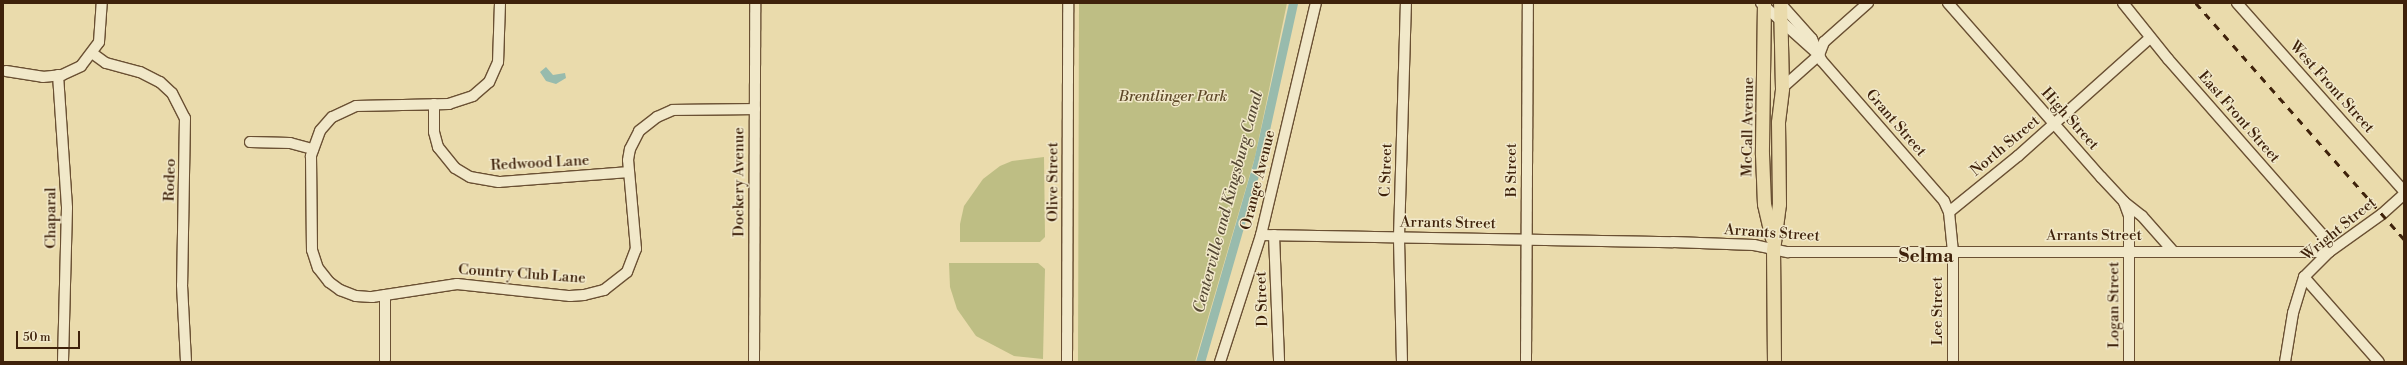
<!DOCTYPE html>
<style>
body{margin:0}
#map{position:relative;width:2407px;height:365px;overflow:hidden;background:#eadbac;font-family:"Libre Bodoni",serif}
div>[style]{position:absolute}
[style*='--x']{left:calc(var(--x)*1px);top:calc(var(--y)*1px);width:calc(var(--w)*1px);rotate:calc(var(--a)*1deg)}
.green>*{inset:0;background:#bebe84}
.water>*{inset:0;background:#98bbad}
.canal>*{height:9px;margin:-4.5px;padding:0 4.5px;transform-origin:4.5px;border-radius:4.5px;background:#98bbad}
.roads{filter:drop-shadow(1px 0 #6a5033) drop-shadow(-1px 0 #6a5033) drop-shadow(0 1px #6a5033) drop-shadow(0 -1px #6a5033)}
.minor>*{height:10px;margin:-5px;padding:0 5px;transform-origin:5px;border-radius:5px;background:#f1e8c9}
.major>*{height:13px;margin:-6.5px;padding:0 6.5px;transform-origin:6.5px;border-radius:6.5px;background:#eadbac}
.rail>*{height:2.5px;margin-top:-1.25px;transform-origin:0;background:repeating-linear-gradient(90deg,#3f220b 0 7px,transparent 0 14px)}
span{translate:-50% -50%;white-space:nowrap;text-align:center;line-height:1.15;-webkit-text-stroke:3px #f1e8c9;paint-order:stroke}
.street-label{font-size:15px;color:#3f220b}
.park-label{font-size:15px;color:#5f4929;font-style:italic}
.water-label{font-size:16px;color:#554834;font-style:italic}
.district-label{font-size:19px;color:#3f220b;font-weight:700}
.frame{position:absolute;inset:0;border:4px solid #3f220b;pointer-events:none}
.scale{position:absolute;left:16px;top:331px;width:64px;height:18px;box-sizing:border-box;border:2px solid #3f220b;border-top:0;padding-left:5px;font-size:12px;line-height:14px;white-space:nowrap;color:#3f220b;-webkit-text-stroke:3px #f1e8c9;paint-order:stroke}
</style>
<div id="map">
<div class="green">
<i style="clip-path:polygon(1079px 3px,1287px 3px,1255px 157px,1195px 362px,1078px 362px)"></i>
<i style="clip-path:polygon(1044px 157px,1045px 237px,1040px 242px,960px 242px,960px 224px,964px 206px,983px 179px,1000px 166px,1012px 161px)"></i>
<i style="clip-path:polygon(949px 263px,1038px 263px,1045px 269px,1043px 359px,1014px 356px,976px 336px,957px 309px,950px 287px)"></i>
</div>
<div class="water">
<i style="clip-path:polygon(546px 67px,553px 75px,565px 73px,566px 78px,556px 84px,546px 81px,540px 72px)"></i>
</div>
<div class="canal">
<i style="--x:1200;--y:362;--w:209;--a:-73.9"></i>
<i style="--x:1258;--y:161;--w:162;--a:-77.5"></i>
</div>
<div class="roads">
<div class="minor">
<i style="--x:500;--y:3;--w:59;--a:91.9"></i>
<i style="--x:498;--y:62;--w:22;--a:114"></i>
<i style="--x:489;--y:82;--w:21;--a:139"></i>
<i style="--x:473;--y:96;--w:25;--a:162"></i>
<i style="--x:449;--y:104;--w:93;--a:178.8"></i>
<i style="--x:356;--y:106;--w:26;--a:155"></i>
<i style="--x:332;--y:117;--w:18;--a:131"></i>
<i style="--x:320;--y:131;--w:27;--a:110"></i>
<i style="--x:311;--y:156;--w:94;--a:89.4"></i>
<i style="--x:312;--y:250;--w:19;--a:72"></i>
<i style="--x:318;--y:268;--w:18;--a:52"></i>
<i style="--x:329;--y:282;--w:14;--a:36"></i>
<i style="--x:340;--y:290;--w:17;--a:21"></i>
<i style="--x:356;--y:296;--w:16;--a:4"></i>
<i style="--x:372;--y:297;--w:86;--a:-8.7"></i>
<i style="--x:457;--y:284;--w:114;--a:6.1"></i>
<i style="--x:570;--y:296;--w:14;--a:-4"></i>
<i style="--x:584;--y:295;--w:21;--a:-14"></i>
<i style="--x:604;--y:290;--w:29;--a:-38"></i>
<i style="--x:627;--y:272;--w:25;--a:-69"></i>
<i style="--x:636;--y:249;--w:89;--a:-95.1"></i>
<i style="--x:628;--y:160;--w:11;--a:-80"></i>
<i style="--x:630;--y:149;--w:20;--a:-63"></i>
<i style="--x:639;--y:131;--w:23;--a:-38"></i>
<i style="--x:657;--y:117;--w:17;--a:-24"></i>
<i style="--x:673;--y:110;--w:82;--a:-0.7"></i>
<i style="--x:1761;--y:3;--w:78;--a:41.9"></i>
<i style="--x:1780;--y:3;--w:48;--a:48.4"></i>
<i style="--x:1812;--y:39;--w:24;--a:66"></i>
<i style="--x:1822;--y:61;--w:186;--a:48.9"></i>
<i style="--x:1944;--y:201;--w:12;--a:66"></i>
<i style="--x:1949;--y:212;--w:40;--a:84.3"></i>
<i style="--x:1953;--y:252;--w:110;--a:90"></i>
<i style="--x:1948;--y:3;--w:232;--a:48.7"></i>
<i style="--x:2101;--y:177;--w:34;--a:47"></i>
<i style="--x:2124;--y:202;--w:23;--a:38"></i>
<i style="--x:2142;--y:216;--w:47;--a:48.5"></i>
<i style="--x:2123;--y:3;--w:72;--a:51.2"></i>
<i style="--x:2168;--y:59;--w:233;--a:48.7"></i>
<i style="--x:2322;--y:234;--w:19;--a:69"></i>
<i style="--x:2237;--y:3;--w:251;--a:48.4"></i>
<i style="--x:92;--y:53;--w:17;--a:36"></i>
<i style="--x:106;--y:63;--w:35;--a:15"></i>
<i style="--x:140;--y:72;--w:22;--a:27"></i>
<i style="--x:160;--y:82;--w:16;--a:43"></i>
<i style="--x:172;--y:93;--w:28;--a:63"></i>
<i style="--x:185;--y:118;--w:167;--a:91"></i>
<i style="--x:182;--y:285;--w:77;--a:87"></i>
<i style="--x:6;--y:71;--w:37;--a:9"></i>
<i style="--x:43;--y:77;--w:19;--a:-6"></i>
<i style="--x:62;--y:75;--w:21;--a:-25"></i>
<i style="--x:81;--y:66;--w:30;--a:-53"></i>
<i style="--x:99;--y:42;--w:39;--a:-86"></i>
<i style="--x:58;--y:75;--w:133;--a:86.1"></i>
<i style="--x:67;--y:208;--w:154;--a:91.5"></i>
<i style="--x:1782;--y:88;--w:50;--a:-41.7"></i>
<i style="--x:1819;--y:55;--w:14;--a:-69"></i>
<i style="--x:1824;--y:42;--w:59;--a:-41.6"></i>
<i style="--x:434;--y:104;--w:28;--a:90"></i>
<i style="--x:434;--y:132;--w:16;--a:75"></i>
<i style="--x:438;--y:147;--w:27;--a:51"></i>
<i style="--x:455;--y:168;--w:17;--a:31"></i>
<i style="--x:470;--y:177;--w:29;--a:10"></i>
<i style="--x:499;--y:182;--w:129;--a:-4.4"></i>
<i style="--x:250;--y:142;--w:40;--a:1.4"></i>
<i style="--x:290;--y:143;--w:24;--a:15"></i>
<i style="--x:2124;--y:202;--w:15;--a:70"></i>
<i style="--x:2129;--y:216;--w:146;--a:90"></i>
<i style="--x:1949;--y:212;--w:89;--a:-39.1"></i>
<i style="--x:2018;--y:156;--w:177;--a:-41.8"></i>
<i style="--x:1261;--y:235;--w:412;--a:1"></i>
<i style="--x:1673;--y:242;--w:81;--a:2.1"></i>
<i style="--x:1754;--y:245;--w:35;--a:12"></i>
<i style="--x:1788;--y:252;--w:541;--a:0"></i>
<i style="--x:1274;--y:235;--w:127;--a:87.7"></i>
<i style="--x:2304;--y:277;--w:113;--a:48.6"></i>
<i style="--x:385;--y:360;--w:65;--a:-90"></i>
<i style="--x:754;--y:362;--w:359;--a:-89.8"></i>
<i style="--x:1067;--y:362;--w:359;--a:-89.8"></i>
<i style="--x:1220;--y:362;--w:133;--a:-72.1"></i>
<i style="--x:1261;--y:235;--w:238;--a:-76.7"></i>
<i style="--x:1402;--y:362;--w:125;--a:-91.4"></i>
<i style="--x:1399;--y:237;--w:234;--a:-88.3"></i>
<i style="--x:1526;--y:362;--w:359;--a:-89.7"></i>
<i style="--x:2285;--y:362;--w:50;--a:-80.7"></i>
<i style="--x:2293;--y:313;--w:38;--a:-73"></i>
<i style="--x:2304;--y:277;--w:35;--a:-45"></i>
<i style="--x:2329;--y:252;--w:65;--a:-35.6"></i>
<i style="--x:2382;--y:214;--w:30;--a:-42"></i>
</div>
<div class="major">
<i style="--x:1764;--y:3;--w:151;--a:90.8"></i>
<i style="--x:1762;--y:154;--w:50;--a:87.7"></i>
<i style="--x:1764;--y:204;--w:35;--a:77"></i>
<i style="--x:1774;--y:362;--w:112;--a:-90.5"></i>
<i style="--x:1773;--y:250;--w:46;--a:-82.6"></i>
<i style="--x:1779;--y:204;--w:82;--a:-90.7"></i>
<i style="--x:1778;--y:122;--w:34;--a:-83"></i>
<i style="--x:1782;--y:88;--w:85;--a:-91.3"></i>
</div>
</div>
<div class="rail">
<i style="--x:2196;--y:3;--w:315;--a:48.6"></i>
</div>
<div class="street-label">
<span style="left:2332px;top:87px;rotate:48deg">West Front Street</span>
<span style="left:2239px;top:117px;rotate:49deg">East Front Street</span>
<span style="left:2070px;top:119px;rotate:48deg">High Street</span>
<span style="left:1896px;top:123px;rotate:49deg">Grant Street</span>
<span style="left:1748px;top:127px;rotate:-89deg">McCall Avenue</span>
<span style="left:2005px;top:146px;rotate:-40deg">North Street</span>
<span style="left:540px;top:163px;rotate:-3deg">Redwood Lane</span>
<span style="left:1386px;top:170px;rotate:-88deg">C Street</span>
<span style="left:1512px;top:170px;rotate:-90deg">B Street</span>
<span style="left:170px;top:180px;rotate:-88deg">Rodeo</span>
<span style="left:1258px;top:180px;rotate:-76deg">Orange Avenue</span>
<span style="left:739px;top:182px;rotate:-90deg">Dockery Avenue</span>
<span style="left:1053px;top:182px;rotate:-90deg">Olive Street</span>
<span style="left:51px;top:218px;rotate:-90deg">Chaparal</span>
<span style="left:1448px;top:223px;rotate:1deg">Arrants Street</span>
<span style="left:2339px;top:229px;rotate:-39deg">Wright Street</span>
<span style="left:1772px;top:233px;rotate:4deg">Arrants Street</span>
<span style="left:2094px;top:236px">Arrants Street</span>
<span style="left:522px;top:274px;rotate:4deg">Country Club Lane</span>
<span style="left:1262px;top:299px;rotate:-92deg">D Street</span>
<span style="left:2114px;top:305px;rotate:-90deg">Logan Street</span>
<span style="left:1938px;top:311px;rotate:-90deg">Lee Street</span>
</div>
<div class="park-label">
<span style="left:1173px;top:97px">Brentlinger Park</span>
</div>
<div class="water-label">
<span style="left:1228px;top:202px;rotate:-75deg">Centerville and Kingsburg Canal</span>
</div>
<div class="district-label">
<span style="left:1926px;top:257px">Selma</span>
</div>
<div class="frame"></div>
<div class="scale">50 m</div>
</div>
